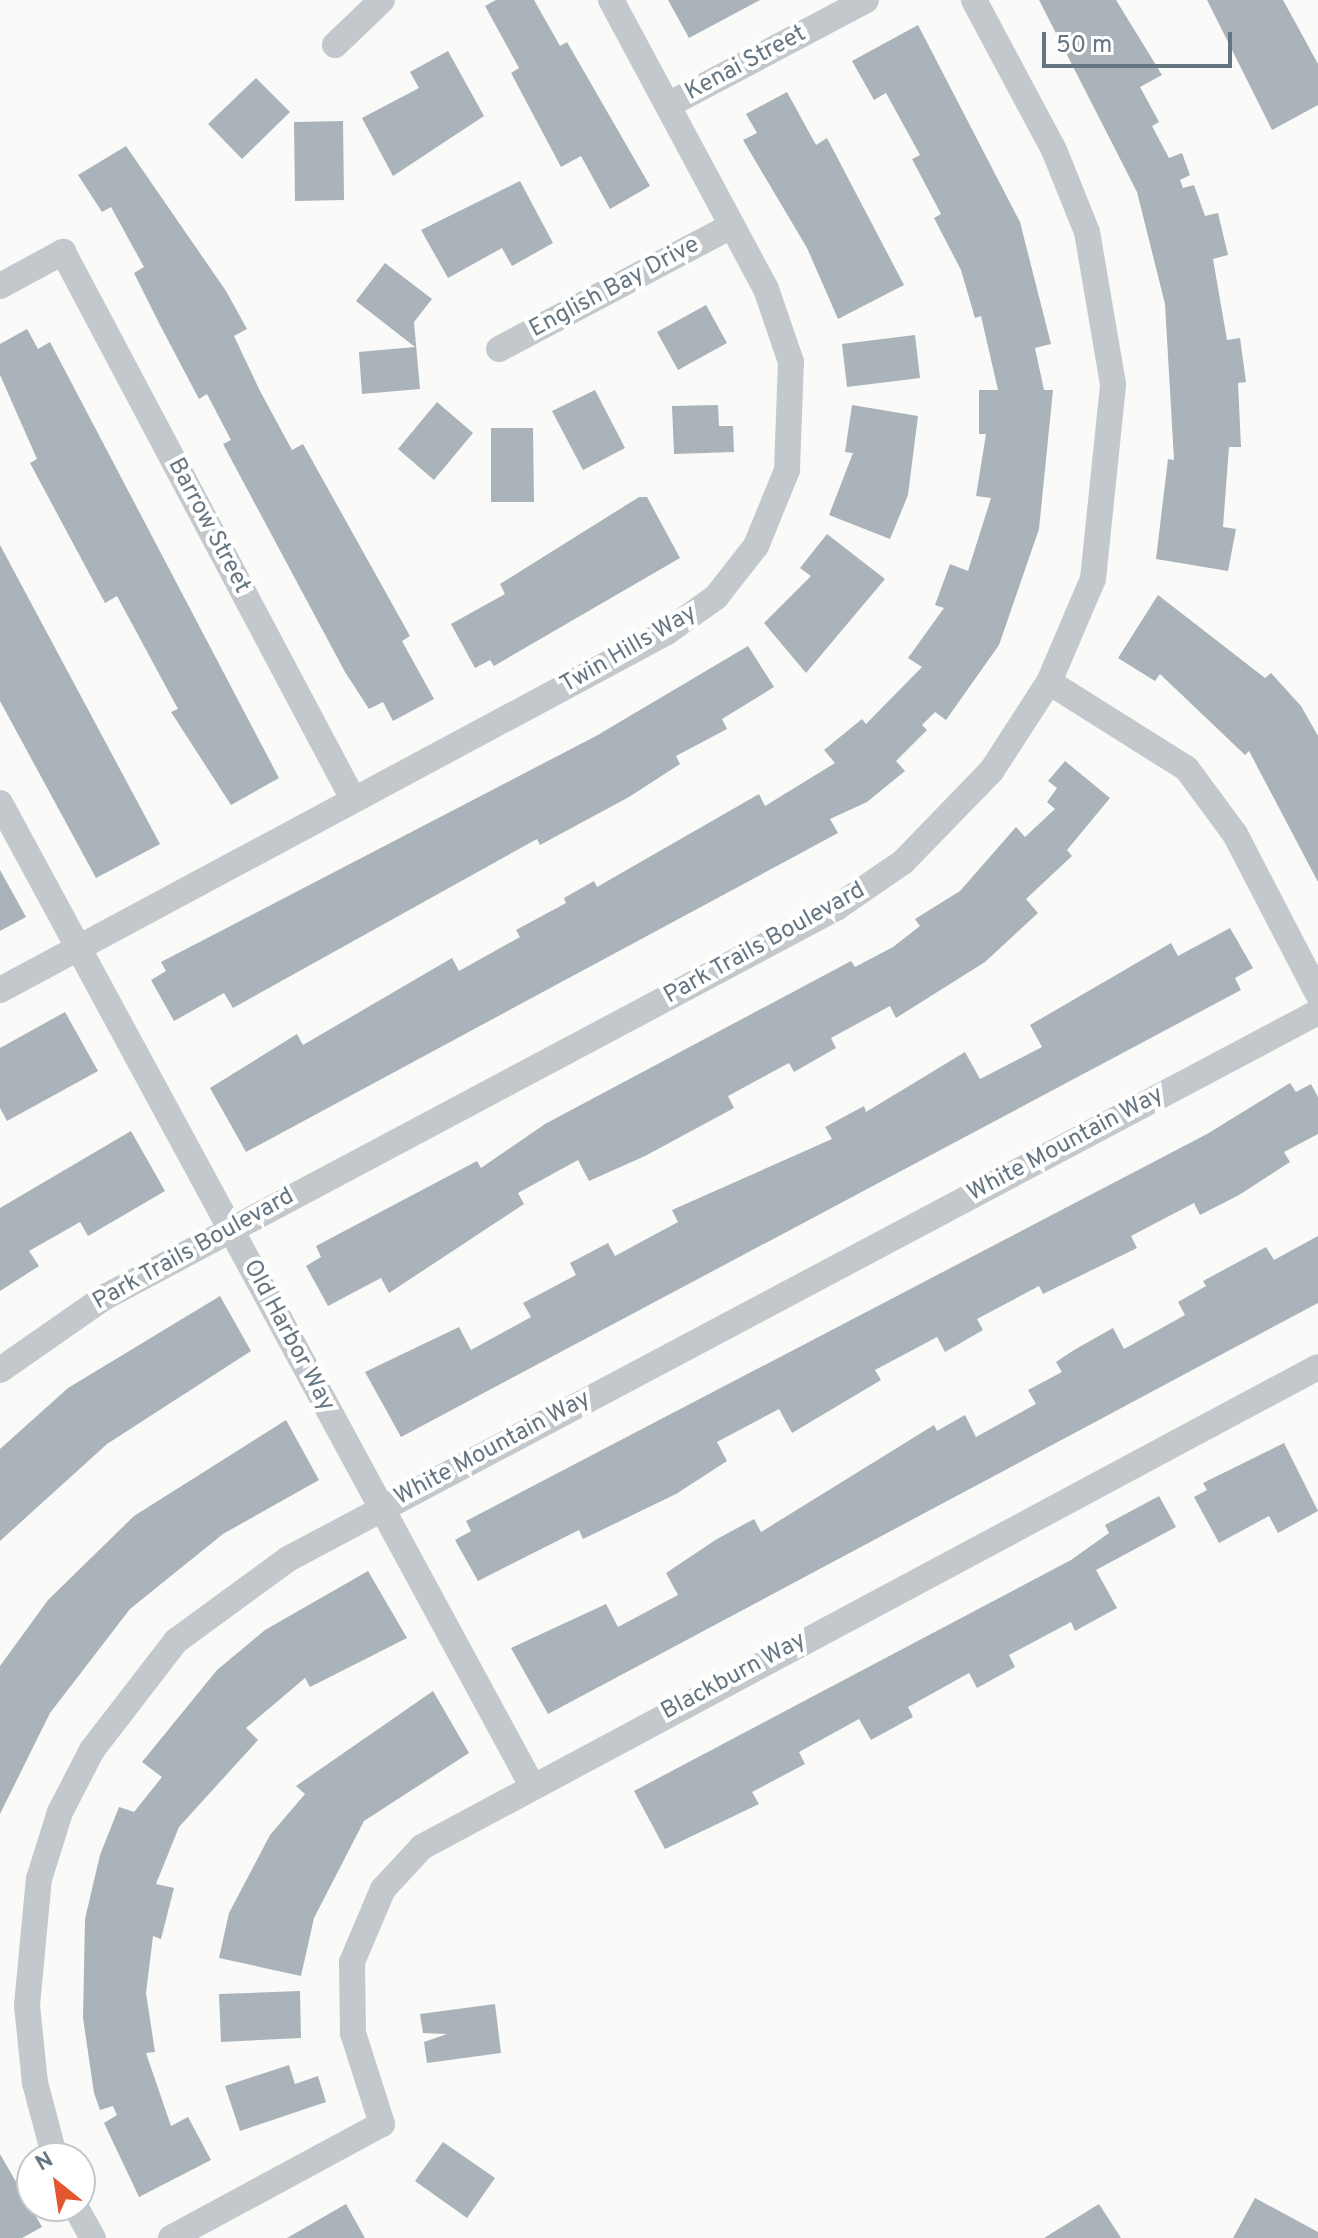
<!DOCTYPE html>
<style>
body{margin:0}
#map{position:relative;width:1318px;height:2238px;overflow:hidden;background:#fafaf8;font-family:Overpass,sans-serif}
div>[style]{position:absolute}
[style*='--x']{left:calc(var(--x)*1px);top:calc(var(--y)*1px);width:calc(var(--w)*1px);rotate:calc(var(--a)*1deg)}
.building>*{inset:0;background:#aab3b9}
.minor>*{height:26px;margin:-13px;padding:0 13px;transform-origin:13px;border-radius:13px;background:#c3c8cc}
span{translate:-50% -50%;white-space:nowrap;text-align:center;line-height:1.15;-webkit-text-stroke:8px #fff;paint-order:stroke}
.street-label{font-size:24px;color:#657683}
.north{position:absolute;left:16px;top:2142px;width:80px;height:80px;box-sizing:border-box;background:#fff;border:2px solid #c1c8cd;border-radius:50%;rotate:330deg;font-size:22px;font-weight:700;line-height:32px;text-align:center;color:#657683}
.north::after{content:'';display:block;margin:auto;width:28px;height:36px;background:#e4572e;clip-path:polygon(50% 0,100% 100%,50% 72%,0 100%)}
.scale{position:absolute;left:1042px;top:32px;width:190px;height:36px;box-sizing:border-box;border:4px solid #657683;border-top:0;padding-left:10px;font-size:24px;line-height:28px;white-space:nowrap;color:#657683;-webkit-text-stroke:6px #fff;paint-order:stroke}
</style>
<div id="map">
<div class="building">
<i style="clip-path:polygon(496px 0,534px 0,560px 46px,567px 42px,650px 186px,610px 209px,581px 156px,561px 167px,511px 73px,519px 68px,485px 6px)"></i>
<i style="clip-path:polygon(668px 0,760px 0,689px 38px)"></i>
<i style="clip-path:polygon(1039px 0,1116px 0,1162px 75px,1140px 87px,1159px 122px,1152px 126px,1169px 158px,1182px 153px,1190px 175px,1180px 180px,1183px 188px,1194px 185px,1205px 216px,1218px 213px,1228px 255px,1213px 259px,1227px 340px,1240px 338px,1246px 382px,1238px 383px,1241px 447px,1229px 447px,1223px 527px,1236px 529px,1228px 571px,1156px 559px,1168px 459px,1174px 460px,1165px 304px,1137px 192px)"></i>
<i style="clip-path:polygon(1207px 0,1283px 0,1318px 64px,1318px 105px,1272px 130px)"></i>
<i style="clip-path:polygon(918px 25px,1020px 222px,1051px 344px,1035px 348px,1044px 390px,1053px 390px,1039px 529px,999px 645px,946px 720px,935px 712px,922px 725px,927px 730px,896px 761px,905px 771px,867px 802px,830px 819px,838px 833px,246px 1152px,210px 1088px,297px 1034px,303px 1045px,452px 958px,459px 971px,520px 937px,516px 930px,566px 903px,564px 898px,594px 881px,597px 887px,759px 794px,765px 806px,835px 763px,824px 750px,862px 719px,866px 724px,922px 667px,908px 658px,944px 608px,935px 605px,950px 564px,968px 571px,991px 498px,976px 496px,986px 434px,979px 434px,979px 390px,998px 390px,981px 316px,975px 318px,961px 270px,934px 218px,941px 214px,912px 159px,920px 155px,886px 93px,874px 100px,852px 61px)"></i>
<i style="clip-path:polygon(448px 51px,484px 116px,393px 176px,362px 118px,419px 88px,410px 72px)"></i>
<i style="clip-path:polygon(256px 78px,290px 112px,242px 159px,208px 124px)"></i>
<i style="clip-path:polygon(787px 92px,816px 145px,827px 138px,904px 285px,838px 319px,807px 248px,743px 140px,757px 133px,746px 114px)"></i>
<i style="clip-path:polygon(343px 121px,344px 200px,295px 201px,294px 122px)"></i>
<i style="clip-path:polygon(126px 146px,226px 291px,247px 329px,234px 336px,260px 391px,292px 450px,303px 444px,410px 636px,402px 641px,434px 699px,393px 721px,383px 702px,369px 709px,345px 672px,223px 444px,231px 440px,207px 394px,199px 399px,161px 327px,134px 273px,144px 267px,111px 207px,102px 212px,78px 175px)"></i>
<i style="clip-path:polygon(520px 181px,553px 243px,512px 266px,502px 248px,448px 278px,421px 230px)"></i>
<i style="clip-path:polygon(385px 263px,432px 299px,414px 322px,420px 389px,362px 394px,359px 352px,415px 347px,356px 301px)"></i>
<i style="clip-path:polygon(706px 305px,727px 343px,678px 370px,657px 332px)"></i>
<i style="clip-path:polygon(27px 329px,38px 349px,50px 342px,279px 778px,231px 805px,171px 712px,178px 709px,117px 596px,105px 603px,30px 463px,37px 459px,0 375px,0 344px)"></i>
<i style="clip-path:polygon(915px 335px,920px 378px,847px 387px,842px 344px)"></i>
<i style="clip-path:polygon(595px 390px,625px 448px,583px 470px,552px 411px)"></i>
<i style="clip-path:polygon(437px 402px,473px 433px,434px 480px,398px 449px)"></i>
<i style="clip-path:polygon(718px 405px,719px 426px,733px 426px,734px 452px,674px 454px,672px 406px)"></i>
<i style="clip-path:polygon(852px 405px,918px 416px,908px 495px,890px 539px,829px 515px,853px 453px,845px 452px)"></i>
<i style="clip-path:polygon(491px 428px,533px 428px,534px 502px,491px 502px)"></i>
<i style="clip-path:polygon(639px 497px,647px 497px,680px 558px,494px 666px,490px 660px,475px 668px,451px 624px,505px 594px,500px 584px)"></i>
<i style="clip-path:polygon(827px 534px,885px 579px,806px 673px,764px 623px,811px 576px,800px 568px)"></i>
<i style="clip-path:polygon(0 545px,160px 844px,96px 878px,0 701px)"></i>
<i style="clip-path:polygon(1158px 595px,1265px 678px,1271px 673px,1301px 706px,1318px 736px,1318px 882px,1249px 751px,1245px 755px,1160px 674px,1155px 681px,1118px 658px)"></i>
<i style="clip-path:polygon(748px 646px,774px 687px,722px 719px,727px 729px,676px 756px,680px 764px,629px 797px,540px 845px,537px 839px,233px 1008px,224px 993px,174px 1021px,151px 980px,166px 971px,161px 962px,596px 736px)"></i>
<i style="clip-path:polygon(1065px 761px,1110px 798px,1067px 850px,1072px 856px,1026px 899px,1038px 913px,985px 962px,896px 1018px,890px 1006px,831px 1038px,836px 1048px,794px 1072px,789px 1063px,728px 1096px,734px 1108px,645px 1156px,589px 1181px,578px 1160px,518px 1193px,524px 1204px,389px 1293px,381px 1278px,328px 1306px,306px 1266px,321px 1257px,316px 1246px,477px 1161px,481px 1168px,545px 1124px,851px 961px,855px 967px,893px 947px,920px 926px,915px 919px,960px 891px,1016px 827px,1025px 837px,1055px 809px,1047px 802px,1057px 788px,1048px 781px)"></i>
<i style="clip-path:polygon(0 870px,26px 917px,0 931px)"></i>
<i style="clip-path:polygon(1230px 928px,1253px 968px,1235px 978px,1241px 990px,401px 1437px,365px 1372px,459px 1327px,471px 1350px,531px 1317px,523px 1303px,576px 1275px,570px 1263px,608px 1243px,615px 1256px,678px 1222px,672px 1210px,832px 1139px,825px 1127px,864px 1106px,866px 1112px,965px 1052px,980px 1079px,1042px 1047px,1030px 1025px,1171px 943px,1178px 956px)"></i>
<i style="clip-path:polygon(65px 1012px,98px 1071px,7px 1121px,0 1108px,0 1048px)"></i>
<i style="clip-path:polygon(1290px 1083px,1296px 1092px,1311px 1084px,1318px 1097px,1318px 1134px,1284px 1152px,1290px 1162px,1239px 1195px,1200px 1215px,1194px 1203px,1131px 1236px,1137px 1248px,1043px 1294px,1039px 1286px,977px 1319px,983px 1330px,945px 1352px,937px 1337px,875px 1370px,881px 1380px,792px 1433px,779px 1409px,717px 1442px,727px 1461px,676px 1494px,583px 1539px,579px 1530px,478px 1581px,455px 1540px,471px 1531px,466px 1521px,1207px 1134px)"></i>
<i style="clip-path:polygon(131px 1131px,165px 1191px,88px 1236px,80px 1222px,29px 1251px,39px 1266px,0 1291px,0 1208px)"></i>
<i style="clip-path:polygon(1318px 1236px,1318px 1303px,548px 1714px,511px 1648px,606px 1604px,618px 1627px,678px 1595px,666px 1573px,717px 1539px,754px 1519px,761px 1532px,934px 1425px,937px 1431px,965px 1415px,976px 1437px,1036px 1404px,1028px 1390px,1062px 1372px,1056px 1362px,1074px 1350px,1113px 1328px,1124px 1349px,1185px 1315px,1178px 1302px,1206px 1286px,1203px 1281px,1266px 1247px,1274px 1260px)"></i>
<i style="clip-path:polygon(220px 1296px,251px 1351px,107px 1444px,0 1541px,0 1449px,68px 1388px)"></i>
<i style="clip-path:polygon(286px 1420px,319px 1480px,223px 1534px,130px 1609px,50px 1713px,0 1814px,0 1666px,48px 1600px,134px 1516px)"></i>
<i style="clip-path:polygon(1284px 1443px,1318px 1511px,1278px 1533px,1269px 1516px,1219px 1543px,1194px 1497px,1207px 1490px,1203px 1483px)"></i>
<i style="clip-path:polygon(1159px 1496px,1176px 1527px,1096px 1570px,1117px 1608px,1075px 1631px,1071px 1622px,1009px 1655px,1015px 1667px,977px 1688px,969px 1673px,908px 1707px,913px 1717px,871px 1740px,859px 1719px,799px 1752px,805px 1764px,752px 1792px,759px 1804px,665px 1849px,634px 1791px,1071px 1560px,1109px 1533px,1105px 1525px)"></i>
<i style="clip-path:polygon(368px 1571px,407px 1638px,310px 1687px,305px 1678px,246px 1728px,258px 1740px,179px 1827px,156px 1884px,174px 1888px,161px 1939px,153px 1936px,146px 1993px,155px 2052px,146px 2053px,171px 2126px,188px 2117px,211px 2160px,139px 2197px,104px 2123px,117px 2115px,113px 2106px,100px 2110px,94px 2093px,83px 2018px,85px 1919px,100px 1855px,119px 1807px,134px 1812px,162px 1777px,142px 1762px,217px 1670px,265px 1630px)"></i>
<i style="clip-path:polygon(433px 1691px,469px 1753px,364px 1821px,314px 1918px,301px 1976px,219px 1958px,229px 1913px,270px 1835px,305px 1794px,296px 1786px)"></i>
<i style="clip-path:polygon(300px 1991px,301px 2038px,221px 2042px,219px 1994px)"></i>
<i style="clip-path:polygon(495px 2004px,501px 2053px,427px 2063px,424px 2042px,447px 2034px,423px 2033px,420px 2014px)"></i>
<i style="clip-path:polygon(289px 2065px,295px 2084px,318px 2076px,326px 2102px,240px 2131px,225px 2086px)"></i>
<i style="clip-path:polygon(443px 2142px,495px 2178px,467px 2218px,415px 2181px)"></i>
<i style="clip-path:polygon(0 2154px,42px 2227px,22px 2238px,0 2238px)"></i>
<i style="clip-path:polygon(1255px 2198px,1318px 2232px,1318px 2238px,1233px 2238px)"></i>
<i style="clip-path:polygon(346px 2204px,365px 2238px,287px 2238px)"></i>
<i style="clip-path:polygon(1099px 2204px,1121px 2238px,1044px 2238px)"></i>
</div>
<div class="minor">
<i style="--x:335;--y:45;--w:65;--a:-43.8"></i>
<i style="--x:668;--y:105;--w:224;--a:-27.9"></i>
<i style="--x:0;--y:286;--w:72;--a:-28.4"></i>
<i style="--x:63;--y:252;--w:619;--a:62.07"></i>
<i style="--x:499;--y:349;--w:263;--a:-27.9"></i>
<i style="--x:1049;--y:682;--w:163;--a:32.2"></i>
<i style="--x:1187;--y:769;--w:81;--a:53.6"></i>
<i style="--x:1235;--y:834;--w:180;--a:62.6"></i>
<i style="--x:0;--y:803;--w:1115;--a:61.57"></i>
<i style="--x:0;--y:990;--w:757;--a:-28.22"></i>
<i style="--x:667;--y:632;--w:60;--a:-35.5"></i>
<i style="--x:716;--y:597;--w:65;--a:-51.9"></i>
<i style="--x:756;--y:546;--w:82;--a:-67.8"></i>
<i style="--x:787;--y:470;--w:108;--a:-87.9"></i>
<i style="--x:791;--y:362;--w:77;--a:-108.9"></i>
<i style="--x:766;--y:289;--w:328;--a:-118.2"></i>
<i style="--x:0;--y:1370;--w:128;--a:-34.8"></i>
<i style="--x:105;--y:1297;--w:828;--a:-28.02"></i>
<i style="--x:836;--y:908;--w:81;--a:-34.5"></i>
<i style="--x:903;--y:862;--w:128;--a:-45.9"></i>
<i style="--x:992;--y:770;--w:105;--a:-57.1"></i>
<i style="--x:1049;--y:682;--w:112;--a:-66.9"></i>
<i style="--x:1093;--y:579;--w:196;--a:-84.1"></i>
<i style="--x:1113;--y:384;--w:154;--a:-99.7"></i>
<i style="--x:1087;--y:232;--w:88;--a:-111.9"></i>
<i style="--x:1054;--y:150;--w:170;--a:-118.1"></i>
<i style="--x:55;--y:2158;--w:78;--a:-104.9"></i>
<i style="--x:35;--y:2083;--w:78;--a:-95.9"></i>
<i style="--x:27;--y:2005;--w:127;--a:-84.6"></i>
<i style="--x:39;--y:1879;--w:70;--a:-72.6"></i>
<i style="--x:60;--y:1812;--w:70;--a:-62.7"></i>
<i style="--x:92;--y:1750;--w:138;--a:-52.4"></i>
<i style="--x:176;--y:1641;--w:139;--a:-36.2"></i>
<i style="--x:288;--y:1559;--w:1166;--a:-27.97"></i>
<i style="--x:75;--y:2206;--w:37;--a:61"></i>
<i style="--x:171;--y:2238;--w:240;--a:-28.4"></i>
<i style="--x:382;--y:2124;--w:96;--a:-107.7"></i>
<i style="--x:353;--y:2033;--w:71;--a:-90.8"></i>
<i style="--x:352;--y:1962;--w:79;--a:-67"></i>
<i style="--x:383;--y:1889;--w:57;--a:-47.1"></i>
<i style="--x:422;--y:1847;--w:1016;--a:-28.18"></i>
</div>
<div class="street-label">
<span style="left:746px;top:64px;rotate:-28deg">Kenai Street</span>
<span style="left:615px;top:288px;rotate:-28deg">English Bay Drive</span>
<span style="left:208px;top:526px;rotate:62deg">Barrow Street</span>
<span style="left:629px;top:650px;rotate:-30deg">Twin Hills Way</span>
<span style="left:765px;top:944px;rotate:-29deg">Park Trails Boulevard</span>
<span style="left:1066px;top:1145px;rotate:-28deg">White Mountain Way</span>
<span style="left:194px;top:1250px;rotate:-29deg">Park Trails Boulevard</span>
<span style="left:288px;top:1336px;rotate:62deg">Old Harbor Way</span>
<span style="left:493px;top:1449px;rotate:-28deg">White Mountain Way</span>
<span style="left:734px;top:1677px;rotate:-28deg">Blackburn Way</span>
</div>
<div class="north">N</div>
<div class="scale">50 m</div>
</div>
